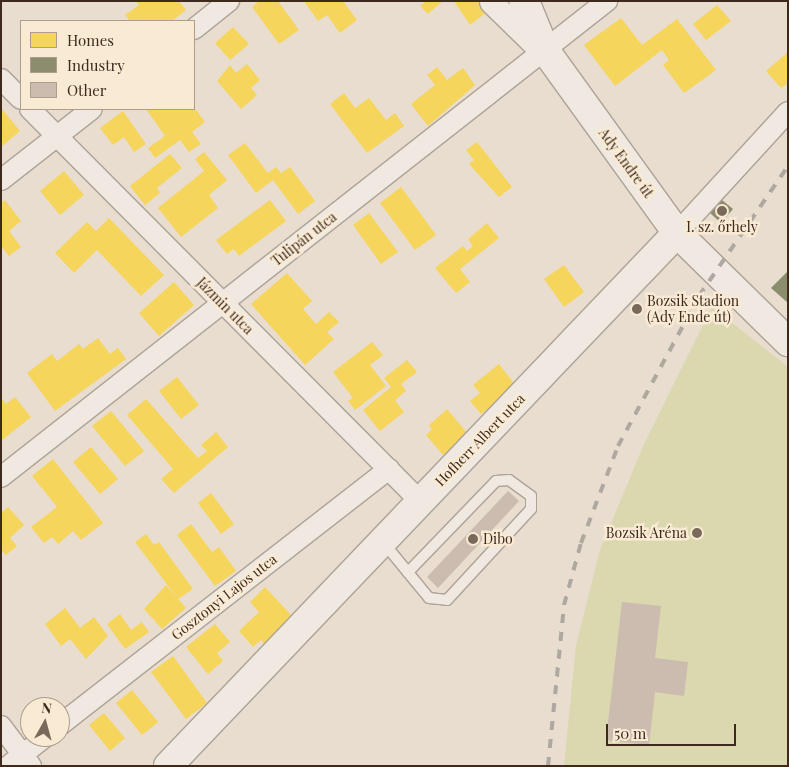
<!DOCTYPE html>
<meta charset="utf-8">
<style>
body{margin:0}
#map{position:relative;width:789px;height:767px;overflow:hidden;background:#e8ddce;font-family:"Playfair Display",serif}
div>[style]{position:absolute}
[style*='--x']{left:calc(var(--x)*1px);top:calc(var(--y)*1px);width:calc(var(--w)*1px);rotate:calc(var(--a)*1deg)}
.green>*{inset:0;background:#dbd7af}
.homes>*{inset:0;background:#f6d55c}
.industry>*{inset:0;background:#8c8c6e}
.building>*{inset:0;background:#ccbbaf}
.roads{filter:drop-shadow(1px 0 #ada297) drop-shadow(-1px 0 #ada297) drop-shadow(0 1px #ada297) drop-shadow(0 -1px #ada297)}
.lane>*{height:10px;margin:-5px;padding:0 5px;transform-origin:5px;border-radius:5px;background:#efe9e1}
.street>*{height:20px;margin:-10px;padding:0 10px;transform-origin:10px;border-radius:10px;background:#efe9e1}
.secondary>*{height:28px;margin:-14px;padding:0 14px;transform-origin:14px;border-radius:14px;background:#efe9e1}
.tram>*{height:1px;margin:-0.5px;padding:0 0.5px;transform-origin:0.5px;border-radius:0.5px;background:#afa8a0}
.rail>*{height:4px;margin-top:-2px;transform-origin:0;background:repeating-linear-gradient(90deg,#afa8a0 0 9px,transparent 0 18px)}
.dots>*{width:14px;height:14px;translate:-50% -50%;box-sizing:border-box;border:2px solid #f9ead4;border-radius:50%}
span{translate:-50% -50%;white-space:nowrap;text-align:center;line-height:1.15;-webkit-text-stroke:5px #f9ead4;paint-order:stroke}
.street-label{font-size:14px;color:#3d2a1d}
.poi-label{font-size:14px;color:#3d2a1d}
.left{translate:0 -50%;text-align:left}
.right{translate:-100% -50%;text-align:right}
.frame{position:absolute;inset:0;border:2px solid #3d2a1d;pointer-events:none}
.legend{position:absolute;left:20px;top:20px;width:175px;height:90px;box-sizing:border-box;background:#f9ead4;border:1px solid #ae9d8b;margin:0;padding:6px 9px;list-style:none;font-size:15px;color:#3d2a1d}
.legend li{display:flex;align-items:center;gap:10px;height:25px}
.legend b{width:25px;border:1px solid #ae9d8b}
.north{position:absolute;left:20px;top:697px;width:50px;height:50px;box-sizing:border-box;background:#f9ead4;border:1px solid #ae9d8b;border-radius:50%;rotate:7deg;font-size:14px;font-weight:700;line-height:20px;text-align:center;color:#3d2a1d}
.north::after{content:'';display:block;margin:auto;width:18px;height:22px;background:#79695b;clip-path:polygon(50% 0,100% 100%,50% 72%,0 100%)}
.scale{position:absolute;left:606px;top:724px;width:130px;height:22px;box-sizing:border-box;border:2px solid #3d2a1d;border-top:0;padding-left:6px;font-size:15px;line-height:18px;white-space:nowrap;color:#3d2a1d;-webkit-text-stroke:4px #f9ead4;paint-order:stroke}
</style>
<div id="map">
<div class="green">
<i style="clip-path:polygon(712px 307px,788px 367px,788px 766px,564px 766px,576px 646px,600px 550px,644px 444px)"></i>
</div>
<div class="homes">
<i style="clip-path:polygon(136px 1px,179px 1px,186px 10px,172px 21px,130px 21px,125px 15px,139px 5px)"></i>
<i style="clip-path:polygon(259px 1px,278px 1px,299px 30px,279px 44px,252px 7px)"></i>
<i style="clip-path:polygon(304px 1px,343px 1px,357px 20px,340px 33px,327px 15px,318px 21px)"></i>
<i style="clip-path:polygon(426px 1px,443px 1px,428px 14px,420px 6px)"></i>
<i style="clip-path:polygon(454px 1px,481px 1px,488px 11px,470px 25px)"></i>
<i style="clip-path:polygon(717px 5px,731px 21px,706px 40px,693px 24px)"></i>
<i style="clip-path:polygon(621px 18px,642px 45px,677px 19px,716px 70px,684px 93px,663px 65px,669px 60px,662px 50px,615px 86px,584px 45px)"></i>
<i style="clip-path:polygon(233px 27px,249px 44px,230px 60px,215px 43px)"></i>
<i style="clip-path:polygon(788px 52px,788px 83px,781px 88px,766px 71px)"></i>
<i style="clip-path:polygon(247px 64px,260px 80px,251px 88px,257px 95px,241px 109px,217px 81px,230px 65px,236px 73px)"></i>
<i style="clip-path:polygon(437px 67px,447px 80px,463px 68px,475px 85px,428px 126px,411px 104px,435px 85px,427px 75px)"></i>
<i style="clip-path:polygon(344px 93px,355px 108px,369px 98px,386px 120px,395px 113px,404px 126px,367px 153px,330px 104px)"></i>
<i style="clip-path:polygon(194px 107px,205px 122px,192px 132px,201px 144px,189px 152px,180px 140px,155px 158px,148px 148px,165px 136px,146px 109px)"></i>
<i style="clip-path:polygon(1px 108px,20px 131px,1px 147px)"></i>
<i style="clip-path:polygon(123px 111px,146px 144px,134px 152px,124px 137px,113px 145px,100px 128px)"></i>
<i style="clip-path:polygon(477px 142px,512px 187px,499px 197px,469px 164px,474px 160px,466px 150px)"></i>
<i style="clip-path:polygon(245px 143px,268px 173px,276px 167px,281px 173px,290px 167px,315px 201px,298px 214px,273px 180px,256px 193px,228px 155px)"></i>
<i style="clip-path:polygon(204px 152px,227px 180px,209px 195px,218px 208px,181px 237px,158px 208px,204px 171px,195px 159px)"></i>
<i style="clip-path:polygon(170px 154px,182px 168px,157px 188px,160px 193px,145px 205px,130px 186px)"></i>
<i style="clip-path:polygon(64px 171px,84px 195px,60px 215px,40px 191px)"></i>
<i style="clip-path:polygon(401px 187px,436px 235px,415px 250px,380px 203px)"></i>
<i style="clip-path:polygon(5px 200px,21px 221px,9px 231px,21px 247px,9px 256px,1px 246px,1px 203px)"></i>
<i style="clip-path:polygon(270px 200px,286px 221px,239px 256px,234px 249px,227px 254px,216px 240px)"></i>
<i style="clip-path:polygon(369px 213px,398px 252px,381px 264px,353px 225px)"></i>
<i style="clip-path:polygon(109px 218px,164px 275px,141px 296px,97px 250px,74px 273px,55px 253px,87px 222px,96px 231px)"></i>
<i style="clip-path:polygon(487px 223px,499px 238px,460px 269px,470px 282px,456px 293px,435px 268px,463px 246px,467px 251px,473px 246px,468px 239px)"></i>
<i style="clip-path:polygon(564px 265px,584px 292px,564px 307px,544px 279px)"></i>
<i style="clip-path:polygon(287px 273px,312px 301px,303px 309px,316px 324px,329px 312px,339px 322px,327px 332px,334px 339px,305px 365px,251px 304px)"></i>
<i style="clip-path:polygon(174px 282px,194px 305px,159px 336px,139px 313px)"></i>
<i style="clip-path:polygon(98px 338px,110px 354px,118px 348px,126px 359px,55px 411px,27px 373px,52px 354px,57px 361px,79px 344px,83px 349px)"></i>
<i style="clip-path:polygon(372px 342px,383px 355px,370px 365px,386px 386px,355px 410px,348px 401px,353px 398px,333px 372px)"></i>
<i style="clip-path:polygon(407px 360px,417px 372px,401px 384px,406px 391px,395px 400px,404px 412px,380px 431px,363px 410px,391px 387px,384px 378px)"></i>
<i style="clip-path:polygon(499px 364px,516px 386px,481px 414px,470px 401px,480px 393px,473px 385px)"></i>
<i style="clip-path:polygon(177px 377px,199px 405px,181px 419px,159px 391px)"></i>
<i style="clip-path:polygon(15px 397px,31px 417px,1px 441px,1px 398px,6px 404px)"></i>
<i style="clip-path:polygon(146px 399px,198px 458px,207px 451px,201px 445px,216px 432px,228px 447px,174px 493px,161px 479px,173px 469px,127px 415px)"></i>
<i style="clip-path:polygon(447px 409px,468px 434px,443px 455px,426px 435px,432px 429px,429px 425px)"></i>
<i style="clip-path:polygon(111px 411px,144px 451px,125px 466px,92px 426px)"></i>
<i style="clip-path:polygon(91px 447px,118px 479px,100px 494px,73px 462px)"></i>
<i style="clip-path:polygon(53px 459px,103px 523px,81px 540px,73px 531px,58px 544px,52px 537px,44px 543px,31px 527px,57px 507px,32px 476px)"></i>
<i style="clip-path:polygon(211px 493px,234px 524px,221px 534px,198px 503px)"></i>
<i style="clip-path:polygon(8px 507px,24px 525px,10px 538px,17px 546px,6px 555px,1px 550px,1px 513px)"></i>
<i style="clip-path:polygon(191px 524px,212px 552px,219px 547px,236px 571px,215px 586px,177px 535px)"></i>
<i style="clip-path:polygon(146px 534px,154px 545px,159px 542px,193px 589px,178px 599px,135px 542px)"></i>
<i style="clip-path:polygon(166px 585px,186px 608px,162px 629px,144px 609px)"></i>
<i style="clip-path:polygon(265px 587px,293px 617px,264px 644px,261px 640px,253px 647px,239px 631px,259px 612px,250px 602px)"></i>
<i style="clip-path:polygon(65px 608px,80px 628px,94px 617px,108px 636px,86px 659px,70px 639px,61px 646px,45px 624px)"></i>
<i style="clip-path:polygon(120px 614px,131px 630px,142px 622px,149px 632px,125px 649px,107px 624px)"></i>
<i style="clip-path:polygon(215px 624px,230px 642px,217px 653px,223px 661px,208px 674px,186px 647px)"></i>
<i style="clip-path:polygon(173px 656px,207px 703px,186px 719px,151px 672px)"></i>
<i style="clip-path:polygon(132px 690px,158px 722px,142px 735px,116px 703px)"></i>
<i style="clip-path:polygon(104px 713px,125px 738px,110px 751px,89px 725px)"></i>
</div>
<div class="industry">
<i style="clip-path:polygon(722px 200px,733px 209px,721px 223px,710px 213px)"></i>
<i style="clip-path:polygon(788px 271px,788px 303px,771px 288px)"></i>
</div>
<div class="building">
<i style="clip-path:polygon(508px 491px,519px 501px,438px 588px,427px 577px)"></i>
<i style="clip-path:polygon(622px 602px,661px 606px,655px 658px,688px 662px,684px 696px,655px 692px,649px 745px,606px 740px)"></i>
</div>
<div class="roads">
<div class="lane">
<i style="--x:383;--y:542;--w:72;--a:50.6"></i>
<i style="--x:429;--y:598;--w:18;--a:6"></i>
<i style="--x:447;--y:600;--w:124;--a:-47.3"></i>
<i style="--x:531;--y:509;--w:13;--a:-90"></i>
<i style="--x:531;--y:496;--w:27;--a:-144"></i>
<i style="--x:509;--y:480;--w:13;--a:176"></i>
<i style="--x:496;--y:481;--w:127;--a:134"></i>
</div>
<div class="street">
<i style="--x:194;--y:29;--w:45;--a:-38.7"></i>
<i style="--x:1;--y:79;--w:28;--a:45"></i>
<i style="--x:30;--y:109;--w:554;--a:45.15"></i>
<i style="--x:1;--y:180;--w:115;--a:-38"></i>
<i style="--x:677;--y:233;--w:164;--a:-47.5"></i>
<i style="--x:1;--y:477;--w:771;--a:-38.15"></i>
<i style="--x:60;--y:725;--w:417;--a:-37.9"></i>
<i style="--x:1;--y:726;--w:50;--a:53.1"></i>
<i style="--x:8;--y:766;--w:47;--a:-38.1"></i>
</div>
<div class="secondary">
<i style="--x:494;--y:1;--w:59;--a:44.3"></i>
<i style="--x:525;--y:1;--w:53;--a:67.8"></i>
<i style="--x:545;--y:50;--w:226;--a:54.2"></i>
<i style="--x:677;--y:233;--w:156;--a:44.5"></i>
<i style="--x:168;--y:766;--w:737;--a:-46.32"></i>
</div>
</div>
<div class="tram">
<i style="--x:507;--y:1;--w:3;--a:45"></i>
</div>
<div class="rail">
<i style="--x:548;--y:766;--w:162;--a:-84.3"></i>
<i style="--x:564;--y:605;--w:64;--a:-74.7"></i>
<i style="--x:581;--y:543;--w:104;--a:-69.1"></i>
<i style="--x:618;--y:446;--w:170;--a:-61.6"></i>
<i style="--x:699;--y:296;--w:158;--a:-55.6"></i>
</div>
<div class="dots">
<i style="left:722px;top:211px;background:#79695b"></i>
<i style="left:637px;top:309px;background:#79695b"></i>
<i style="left:697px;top:533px;background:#79695b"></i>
<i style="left:473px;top:539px;background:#79695b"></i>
</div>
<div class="street-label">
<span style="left:626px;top:163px;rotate:54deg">Ady Endre út</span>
<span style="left:304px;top:239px;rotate:-38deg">Tulipán utca</span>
<span style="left:225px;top:306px;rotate:45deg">Jázmin utca</span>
<span style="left:480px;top:440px;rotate:-46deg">Hofherr Albert utca</span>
<span style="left:224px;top:597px;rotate:-38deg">Gosztonyi Lajos utca</span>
</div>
<div class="poi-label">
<span style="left:722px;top:227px">I. sz. őrhely</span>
<span class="left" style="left:647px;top:309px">Bozsik Stadion<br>(Ady Ende út)</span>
<span class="right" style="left:687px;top:533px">Bozsik Aréna</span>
<span class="left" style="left:483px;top:539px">Dibo</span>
</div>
<div class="frame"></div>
<ul class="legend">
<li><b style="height:14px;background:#f6d55c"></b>Homes</li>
<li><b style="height:14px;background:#8c8c6e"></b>Industry</li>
<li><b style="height:14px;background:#ccbbaf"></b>Other</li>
</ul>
<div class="north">N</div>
<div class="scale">50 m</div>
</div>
